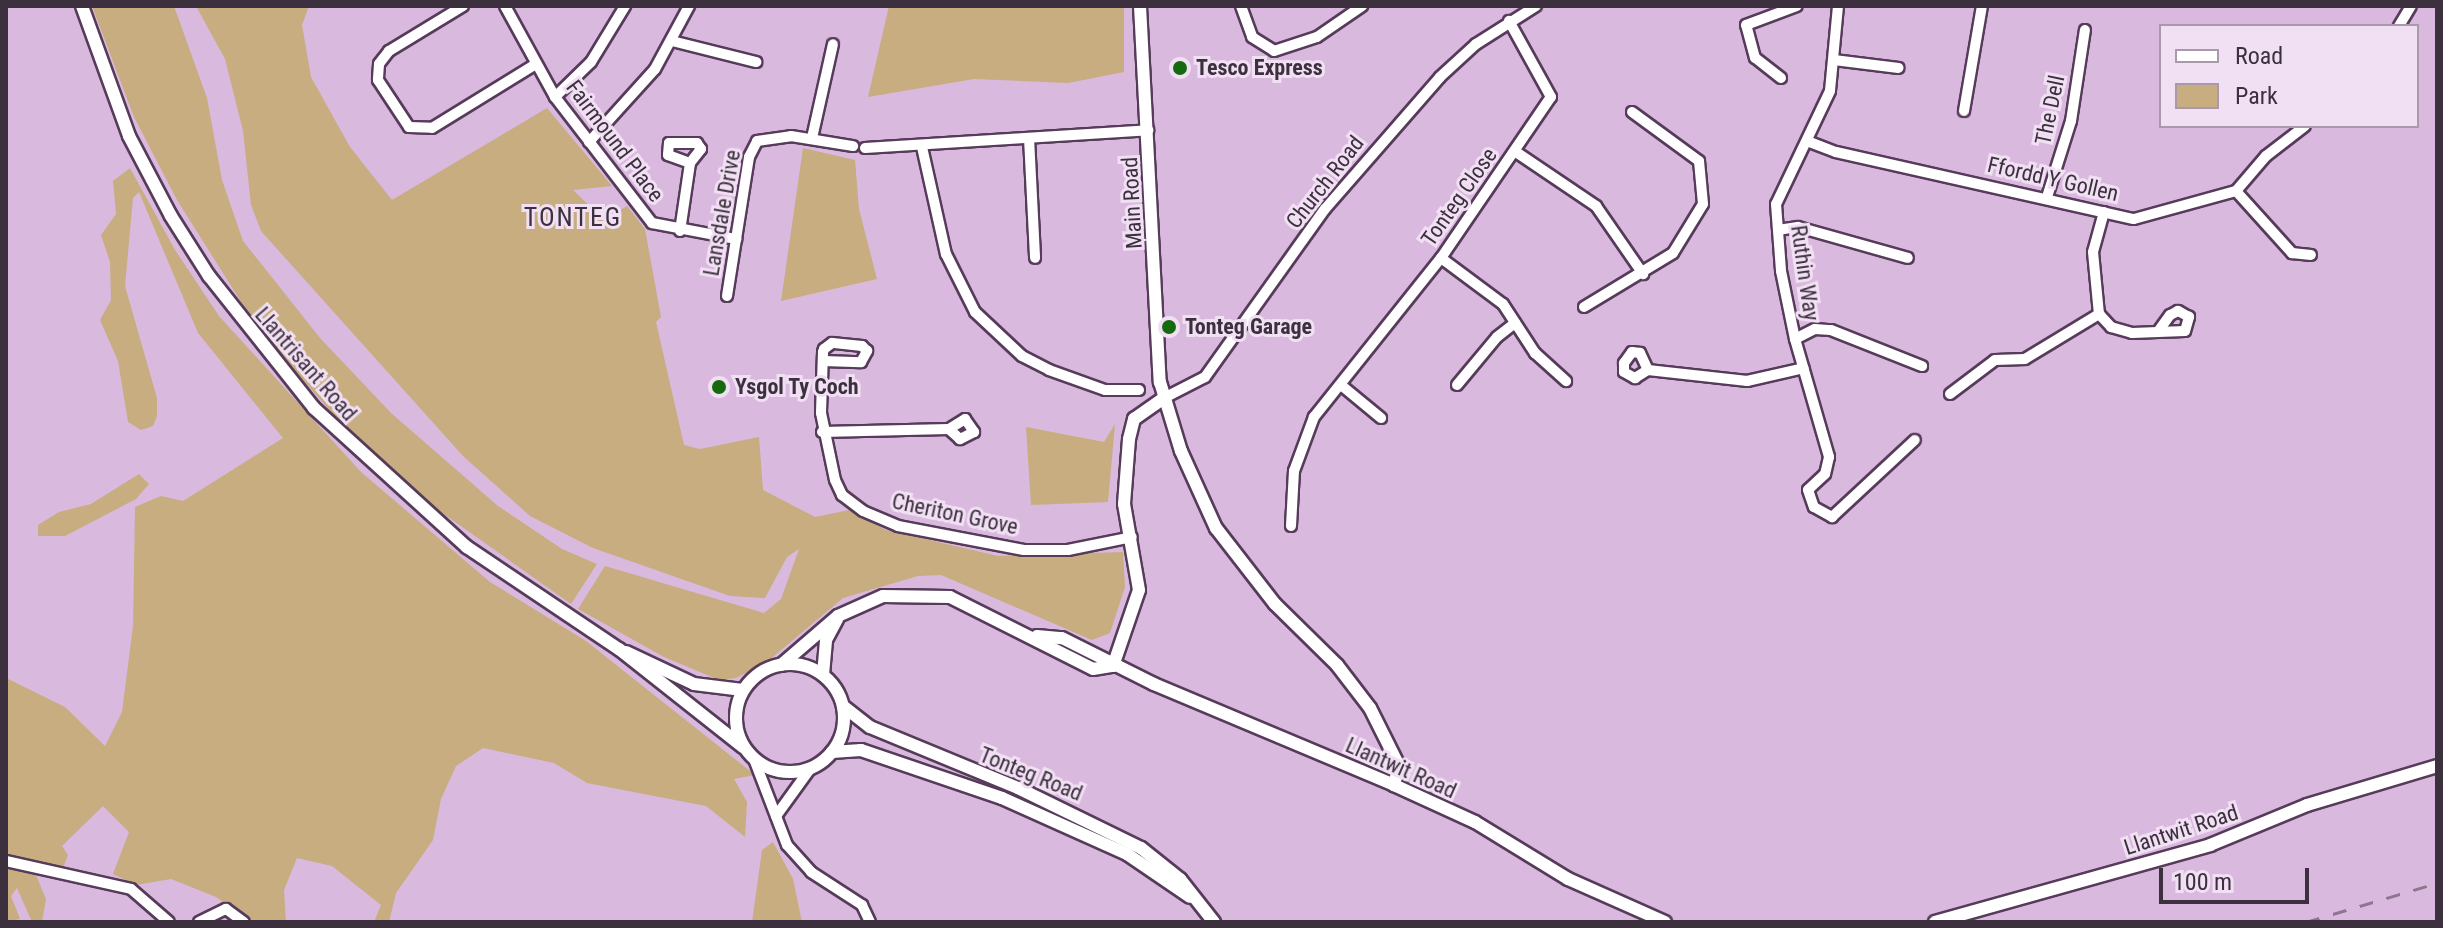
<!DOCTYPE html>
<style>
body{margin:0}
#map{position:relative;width:2443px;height:928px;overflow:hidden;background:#dab9de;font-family:"Roboto Condensed",sans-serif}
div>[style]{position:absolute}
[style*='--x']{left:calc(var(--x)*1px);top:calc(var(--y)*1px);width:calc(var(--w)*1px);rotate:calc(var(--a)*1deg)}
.green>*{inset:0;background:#c7ad7f}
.roads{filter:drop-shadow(2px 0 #563b5a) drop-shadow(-2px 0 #563b5a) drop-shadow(0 2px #563b5a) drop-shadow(0 -2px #563b5a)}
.minor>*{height:10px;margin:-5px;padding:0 5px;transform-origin:5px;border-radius:5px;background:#fff}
.major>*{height:12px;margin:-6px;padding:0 6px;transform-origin:6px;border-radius:6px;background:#fff}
.major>.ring{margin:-6px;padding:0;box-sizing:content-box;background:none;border:12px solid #fff;border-radius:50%}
.rail>*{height:3px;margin-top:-1.5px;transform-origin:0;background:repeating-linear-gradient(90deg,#8d7690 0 14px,transparent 0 28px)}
.dots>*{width:22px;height:22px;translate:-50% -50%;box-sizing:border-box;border:4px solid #f1e0f3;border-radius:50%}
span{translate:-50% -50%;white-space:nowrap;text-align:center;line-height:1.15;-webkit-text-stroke:6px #f1e0f3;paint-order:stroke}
.poi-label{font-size:22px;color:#3c2f3e;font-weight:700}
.left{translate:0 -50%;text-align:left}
.street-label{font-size:22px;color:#3c2f3e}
.quarter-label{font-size:26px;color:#3c2f3e;letter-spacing:2px}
.frame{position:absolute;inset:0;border:8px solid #3c2f3e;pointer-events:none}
.legend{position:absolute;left:2159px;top:24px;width:260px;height:104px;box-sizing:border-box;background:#f1e0f3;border:2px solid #a999ab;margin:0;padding:10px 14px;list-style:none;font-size:24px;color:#3c2f3e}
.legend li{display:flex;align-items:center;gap:16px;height:40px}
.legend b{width:40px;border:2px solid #a999ab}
.scale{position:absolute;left:2159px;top:868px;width:150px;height:36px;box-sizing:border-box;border:4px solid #3c2f3e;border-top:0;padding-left:10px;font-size:24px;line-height:28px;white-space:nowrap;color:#3c2f3e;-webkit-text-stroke:6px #f1e0f3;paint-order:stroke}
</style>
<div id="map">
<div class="green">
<i style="clip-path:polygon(92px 6px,174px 6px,207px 98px,222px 180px,243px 241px,320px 338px,391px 413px,498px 506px,562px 549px,597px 564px,571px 604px,417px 495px,341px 423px,288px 363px,240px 300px,177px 200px,134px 117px)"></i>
<i style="clip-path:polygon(196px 6px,309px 6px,302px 25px,311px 77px,350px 147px,392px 200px,547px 108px,612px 186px,573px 190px,604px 220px,627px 206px,645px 229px,661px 317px,656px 322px,684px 445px,700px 449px,759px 437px,763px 490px,815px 517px,849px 510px,886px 530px,998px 556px,1123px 552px,1125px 587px,1110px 633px,1092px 640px,941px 575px,918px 576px,843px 598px,768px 661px,736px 678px,719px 680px,664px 657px,578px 609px,605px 566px,764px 613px,781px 599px,799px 549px,787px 557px,765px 598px,730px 596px,593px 548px,530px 516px,463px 456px,261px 231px,251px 205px,243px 131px,225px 59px)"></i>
<i style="clip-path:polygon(889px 6px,1124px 6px,1124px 72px,1068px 83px,974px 79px,868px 97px)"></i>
<i style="clip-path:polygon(803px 148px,855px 160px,859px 209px,877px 279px,781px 301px)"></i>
<i style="clip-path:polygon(130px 168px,175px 250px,219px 316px,361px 472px,490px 582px,586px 641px,755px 775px,734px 779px,747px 802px,745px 837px,706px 806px,587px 783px,554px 763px,483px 748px,456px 766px,441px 799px,433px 840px,396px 893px,389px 922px,374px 922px,381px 905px,332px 866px,297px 858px,284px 890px,286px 922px,251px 922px,216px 897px,171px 879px,136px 885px,113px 874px,129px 832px,103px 806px,62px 846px,68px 855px,61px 873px,33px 868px,46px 899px,42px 922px,32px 922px,17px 888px,11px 896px,20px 919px,6px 922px,6px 678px,65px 707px,105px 746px,122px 712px,133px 626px,135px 507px,161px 496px,183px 501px,283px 438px,198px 333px,139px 192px,133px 198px,125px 286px,157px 398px,157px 416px,153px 426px,141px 430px,128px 422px,118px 361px,100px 320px,111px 300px,110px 262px,101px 235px,116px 214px,113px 181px)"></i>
<i style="clip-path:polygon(1115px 424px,1108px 502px,1031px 505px,1026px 427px,1104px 442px)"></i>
<i style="clip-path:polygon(139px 474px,149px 484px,136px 499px,65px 536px,38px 536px,38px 525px,59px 512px,91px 504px)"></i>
<i style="clip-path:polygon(773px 842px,793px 879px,802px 922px,752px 922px,762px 850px)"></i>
</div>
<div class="roads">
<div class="minor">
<i style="--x:463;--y:6;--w:87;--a:148.7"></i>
<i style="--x:389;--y:51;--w:16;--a:128"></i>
<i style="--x:379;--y:64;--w:16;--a:94"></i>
<i style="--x:378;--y:80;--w:56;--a:56.6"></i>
<i style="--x:409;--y:127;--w:23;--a:2"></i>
<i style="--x:432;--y:128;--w:122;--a:-31.6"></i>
<i style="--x:505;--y:6;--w:104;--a:61.2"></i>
<i style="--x:555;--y:97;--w:159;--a:52.4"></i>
<i style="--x:652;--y:223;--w:86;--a:10.8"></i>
<i style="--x:1241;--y:6;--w:33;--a:70"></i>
<i style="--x:1252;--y:37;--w:26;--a:32"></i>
<i style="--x:1274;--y:51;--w:45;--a:-18"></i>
<i style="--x:1317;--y:37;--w:55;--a:-34.6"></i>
<i style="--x:1838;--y:6;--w:85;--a:95.4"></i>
<i style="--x:1830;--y:91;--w:125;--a:115.5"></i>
<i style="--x:1776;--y:204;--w:67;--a:85.7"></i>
<i style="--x:1781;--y:271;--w:69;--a:78.4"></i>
<i style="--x:1795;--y:339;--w:123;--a:73.9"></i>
<i style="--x:1829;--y:457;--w:17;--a:103"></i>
<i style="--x:1825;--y:474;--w:23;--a:137"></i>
<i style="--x:1808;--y:490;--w:18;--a:71"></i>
<i style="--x:1814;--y:507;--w:21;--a:29"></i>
<i style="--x:1832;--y:517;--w:113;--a:-42.9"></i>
<i style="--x:2399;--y:26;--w:23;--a:-59"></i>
<i style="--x:672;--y:41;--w:87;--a:14"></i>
<i style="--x:1834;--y:60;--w:65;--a:7"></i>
<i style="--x:1781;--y:78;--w:33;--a:-142"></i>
<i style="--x:1755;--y:58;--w:34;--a:-105"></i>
<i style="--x:1746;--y:25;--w:54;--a:-20.4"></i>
<i style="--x:555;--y:97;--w:50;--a:-44.2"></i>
<i style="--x:591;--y:62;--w:66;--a:-58.7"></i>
<i style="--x:1964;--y:111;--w:107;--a:-80.3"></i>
<i style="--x:812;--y:138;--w:96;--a:-77.4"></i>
<i style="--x:1029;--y:138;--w:120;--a:87.1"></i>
<i style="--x:1807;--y:141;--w:31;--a:21"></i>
<i style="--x:1836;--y:152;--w:305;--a:12.7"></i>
<i style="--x:2134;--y:219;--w:106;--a:-15.4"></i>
<i style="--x:2236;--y:191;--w:84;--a:47.9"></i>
<i style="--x:2292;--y:253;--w:19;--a:6"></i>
<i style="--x:589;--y:142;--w:98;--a:-47.9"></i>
<i style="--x:655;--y:69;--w:72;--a:-61.6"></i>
<i style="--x:922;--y:147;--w:110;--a:77.4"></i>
<i style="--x:946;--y:254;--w:65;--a:63.4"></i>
<i style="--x:975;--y:312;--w:64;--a:43.1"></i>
<i style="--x:1022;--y:356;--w:30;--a:27"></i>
<i style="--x:1049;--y:370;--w:59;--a:19.7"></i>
<i style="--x:1105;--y:390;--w:34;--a:0"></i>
<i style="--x:865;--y:148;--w:284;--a:-3.6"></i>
<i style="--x:1516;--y:152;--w:97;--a:34"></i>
<i style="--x:1596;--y:206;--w:83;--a:55.3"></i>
<i style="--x:2236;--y:191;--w:46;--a:-49.4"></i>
<i style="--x:2266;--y:156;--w:49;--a:-37.6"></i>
<i style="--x:2047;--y:197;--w:80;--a:-72.5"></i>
<i style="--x:2071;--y:121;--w:92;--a:-81.3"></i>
<i style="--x:2104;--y:212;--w:41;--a:105.4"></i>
<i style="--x:2093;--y:252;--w:62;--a:84.5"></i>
<i style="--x:2099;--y:314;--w:18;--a:47"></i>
<i style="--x:2111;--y:327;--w:22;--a:16"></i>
<i style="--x:2132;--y:333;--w:53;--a:-2.2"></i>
<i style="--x:2185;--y:331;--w:15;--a:-74"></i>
<i style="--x:2189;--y:317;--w:13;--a:-151"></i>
<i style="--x:2178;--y:311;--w:9;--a:153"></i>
<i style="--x:2170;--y:315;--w:19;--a:126"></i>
<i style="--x:1778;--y:230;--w:20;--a:-9"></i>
<i style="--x:1798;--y:227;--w:114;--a:15.7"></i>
<i style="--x:680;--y:231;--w:69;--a:-81.6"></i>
<i style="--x:690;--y:163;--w:18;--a:-52"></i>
<i style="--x:701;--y:149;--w:7;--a:-124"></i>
<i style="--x:697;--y:143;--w:28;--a:180"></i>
<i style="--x:669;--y:143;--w:12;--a:95"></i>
<i style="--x:668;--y:155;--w:23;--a:20"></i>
<i style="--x:1441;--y:258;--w:77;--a:36.6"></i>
<i style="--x:1503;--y:304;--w:59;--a:56.9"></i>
<i style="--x:1535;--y:353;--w:42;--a:42.1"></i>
<i style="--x:727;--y:296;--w:141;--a:-81"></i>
<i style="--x:749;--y:157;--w:18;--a:-63"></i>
<i style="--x:757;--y:141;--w:34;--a:-8"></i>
<i style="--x:791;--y:136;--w:63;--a:9.2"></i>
<i style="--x:1584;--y:307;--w:104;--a:-31.2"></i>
<i style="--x:1673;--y:253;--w:57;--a:-58.5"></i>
<i style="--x:1703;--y:204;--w:43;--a:-95.3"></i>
<i style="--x:1699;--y:161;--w:83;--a:-143.8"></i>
<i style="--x:1795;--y:339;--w:22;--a:-27"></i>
<i style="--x:1815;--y:329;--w:16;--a:4"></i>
<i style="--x:1831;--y:330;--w:98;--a:21.6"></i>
<i style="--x:823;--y:361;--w:38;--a:2"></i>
<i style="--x:861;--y:362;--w:13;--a:-61"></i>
<i style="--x:867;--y:351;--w:7;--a:-135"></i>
<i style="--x:862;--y:346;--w:30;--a:-174"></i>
<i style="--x:832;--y:343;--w:10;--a:143"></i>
<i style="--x:824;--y:349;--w:3;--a:108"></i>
<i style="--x:823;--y:352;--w:61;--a:91.9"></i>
<i style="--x:821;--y:413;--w:68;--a:78.2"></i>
<i style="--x:835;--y:480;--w:17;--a:65"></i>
<i style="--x:842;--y:495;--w:26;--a:37"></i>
<i style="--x:863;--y:511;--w:38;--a:23"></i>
<i style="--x:898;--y:526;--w:128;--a:10.8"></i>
<i style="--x:1024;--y:550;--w:44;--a:0"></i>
<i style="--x:1068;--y:550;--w:65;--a:-11.5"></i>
<i style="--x:1648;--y:370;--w:19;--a:-115"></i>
<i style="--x:1640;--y:353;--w:8;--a:-173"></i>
<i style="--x:1632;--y:352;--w:14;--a:126"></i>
<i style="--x:1624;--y:363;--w:9;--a:90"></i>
<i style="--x:1624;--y:372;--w:13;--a:29"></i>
<i style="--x:1635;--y:378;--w:15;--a:-32"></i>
<i style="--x:1648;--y:370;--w:100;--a:6.3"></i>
<i style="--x:1747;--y:381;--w:58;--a:-12.8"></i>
<i style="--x:1341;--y:385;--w:52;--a:39.5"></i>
<i style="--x:1457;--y:385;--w:62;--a:-50.2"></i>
<i style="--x:1497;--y:337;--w:23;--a:-38"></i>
<i style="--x:1950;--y:394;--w:56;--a:-37.1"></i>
<i style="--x:1995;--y:360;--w:30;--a:-2"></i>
<i style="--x:2025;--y:359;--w:87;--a:-31.3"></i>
<i style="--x:1164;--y:398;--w:46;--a:-27.1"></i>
<i style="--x:1205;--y:377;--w:206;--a:-54.5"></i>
<i style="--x:1325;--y:209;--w:175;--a:-48.9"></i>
<i style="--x:1440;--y:77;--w:49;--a:-42.5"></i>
<i style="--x:1476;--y:44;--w:71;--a:-32.3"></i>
<i style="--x:822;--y:432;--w:127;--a:-1.4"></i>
<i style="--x:949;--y:429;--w:19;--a:-32"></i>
<i style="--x:965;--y:419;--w:16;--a:55"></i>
<i style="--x:974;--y:432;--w:16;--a:153"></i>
<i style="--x:960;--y:439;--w:15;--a:-138"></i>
<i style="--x:1291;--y:526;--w:55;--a:-86.9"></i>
<i style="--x:1294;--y:471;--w:58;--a:-69.7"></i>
<i style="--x:1314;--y:417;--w:203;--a:-51.4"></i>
<i style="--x:1441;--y:258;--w:195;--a:-55.7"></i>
<i style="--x:1551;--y:97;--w:87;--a:-118.9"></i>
<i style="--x:754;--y:759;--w:92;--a:69"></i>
<i style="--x:787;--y:845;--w:36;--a:48"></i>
<i style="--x:811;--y:872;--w:61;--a:32.9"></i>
<i style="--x:862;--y:905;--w:19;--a:65"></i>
<i style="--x:776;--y:816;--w:58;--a:-54.1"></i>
<i style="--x:6;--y:861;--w:128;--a:12.6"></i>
<i style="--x:131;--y:889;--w:50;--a:41"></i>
<i style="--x:199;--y:922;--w:30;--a:-26"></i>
<i style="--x:226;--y:909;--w:22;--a:36"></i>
</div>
<div class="major">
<i style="--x:82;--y:6;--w:138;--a:70.1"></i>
<i style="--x:129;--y:136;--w:90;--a:62.3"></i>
<i style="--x:171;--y:216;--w:71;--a:57.7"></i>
<i style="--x:209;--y:276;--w:169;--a:51.5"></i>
<i style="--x:314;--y:408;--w:207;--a:42.3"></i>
<i style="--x:467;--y:547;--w:183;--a:33.9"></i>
<i style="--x:619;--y:649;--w:158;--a:38.3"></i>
<i style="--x:1140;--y:6;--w:377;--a:87"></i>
<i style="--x:1160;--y:382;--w:72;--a:73.1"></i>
<i style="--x:1181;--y:451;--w:85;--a:65.6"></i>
<i style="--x:1216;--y:528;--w:96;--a:52.2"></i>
<i style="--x:1275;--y:604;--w:87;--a:44.5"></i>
<i style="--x:1337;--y:665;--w:54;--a:52.5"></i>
<i style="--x:1370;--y:708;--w:65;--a:63.4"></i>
<i style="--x:1399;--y:766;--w:20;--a:105"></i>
<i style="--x:1037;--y:636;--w:25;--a:5"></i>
<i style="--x:1062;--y:638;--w:103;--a:26.6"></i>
<i style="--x:1154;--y:684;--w:260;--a:22.8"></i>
<i style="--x:1394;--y:785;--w:89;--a:24.6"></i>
<i style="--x:1475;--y:822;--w:109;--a:31.5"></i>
<i style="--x:1568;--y:879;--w:106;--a:23.9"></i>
<i style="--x:626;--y:652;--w:75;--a:25.2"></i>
<i style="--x:694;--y:684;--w:49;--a:7"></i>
<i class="ring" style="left:736px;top:664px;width:96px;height:96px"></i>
<i style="--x:781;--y:665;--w:75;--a:-40.7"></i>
<i style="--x:838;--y:616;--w:49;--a:-24"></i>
<i style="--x:883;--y:596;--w:67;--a:0.9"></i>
<i style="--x:950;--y:597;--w:160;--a:26.7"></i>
<i style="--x:1093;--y:669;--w:20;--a:-9"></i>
<i style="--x:1113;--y:666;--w:80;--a:-71.1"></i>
<i style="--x:1139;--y:590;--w:87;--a:-99.9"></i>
<i style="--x:1124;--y:504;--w:65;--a:-85.6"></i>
<i style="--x:1129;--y:439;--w:21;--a:-76"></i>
<i style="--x:1134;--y:419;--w:37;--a:-35"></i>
<i style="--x:823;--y:675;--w:35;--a:-85"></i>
<i style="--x:826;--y:640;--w:24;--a:-62"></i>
<i style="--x:843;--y:706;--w:34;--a:38"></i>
<i style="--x:870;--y:727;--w:160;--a:22.4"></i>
<i style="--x:1018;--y:788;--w:137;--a:26"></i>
<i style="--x:1141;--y:848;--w:50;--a:38.5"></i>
<i style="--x:1180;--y:879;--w:55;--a:51.7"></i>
<i style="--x:832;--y:752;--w:29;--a:-4"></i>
<i style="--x:861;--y:750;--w:149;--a:18.8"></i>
<i style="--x:1002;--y:798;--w:137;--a:24.1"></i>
<i style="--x:1127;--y:854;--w:76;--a:34.3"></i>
<i style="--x:1935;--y:922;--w:286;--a:-15.6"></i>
<i style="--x:2210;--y:845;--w:105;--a:-22.4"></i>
<i style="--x:2307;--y:805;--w:136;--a:-16.7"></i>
</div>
</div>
<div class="rail">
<i style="--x:2306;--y:922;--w:137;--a:-16.6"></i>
</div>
<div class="dots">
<i style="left:1180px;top:68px;background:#15690f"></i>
<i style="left:1169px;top:327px;background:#15690f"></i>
<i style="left:719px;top:387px;background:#15690f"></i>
</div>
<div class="poi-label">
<span class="left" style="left:1196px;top:68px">Tesco Express</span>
<span class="left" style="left:1185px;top:327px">Tonteg Garage</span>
<span class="left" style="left:735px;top:387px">Ysgol Ty Coch</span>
</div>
<div class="street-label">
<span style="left:2050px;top:110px;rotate:-78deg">The Dell</span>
<span style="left:615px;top:141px;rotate:53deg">Fairmound Place</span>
<span style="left:2053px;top:179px;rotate:13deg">Ffordd Y Gollen</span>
<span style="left:1325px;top:182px;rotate:-52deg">Church Road</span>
<span style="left:1459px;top:197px;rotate:-55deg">Tonteg Close</span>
<span style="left:1132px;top:203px;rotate:-93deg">Main Road</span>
<span style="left:722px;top:213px;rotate:-80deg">Lansdale Drive</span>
<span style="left:1805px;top:273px;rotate:82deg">Ruthin Way</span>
<span style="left:306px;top:364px;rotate:49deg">Llantrisant Road</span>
<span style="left:955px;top:514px;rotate:12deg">Cheriton Grove</span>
<span style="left:1401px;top:768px;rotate:24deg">Llantwit Road</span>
<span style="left:1031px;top:774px;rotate:22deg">Tonteg Road</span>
<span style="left:2181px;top:830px;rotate:-18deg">Llantwit Road</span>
</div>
<div class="quarter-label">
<span style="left:573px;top:218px">TONTEG</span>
</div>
<div class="frame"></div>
<ul class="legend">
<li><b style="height:10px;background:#fff"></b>Road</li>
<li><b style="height:22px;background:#c7ad7f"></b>Park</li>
</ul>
<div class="scale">100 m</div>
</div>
